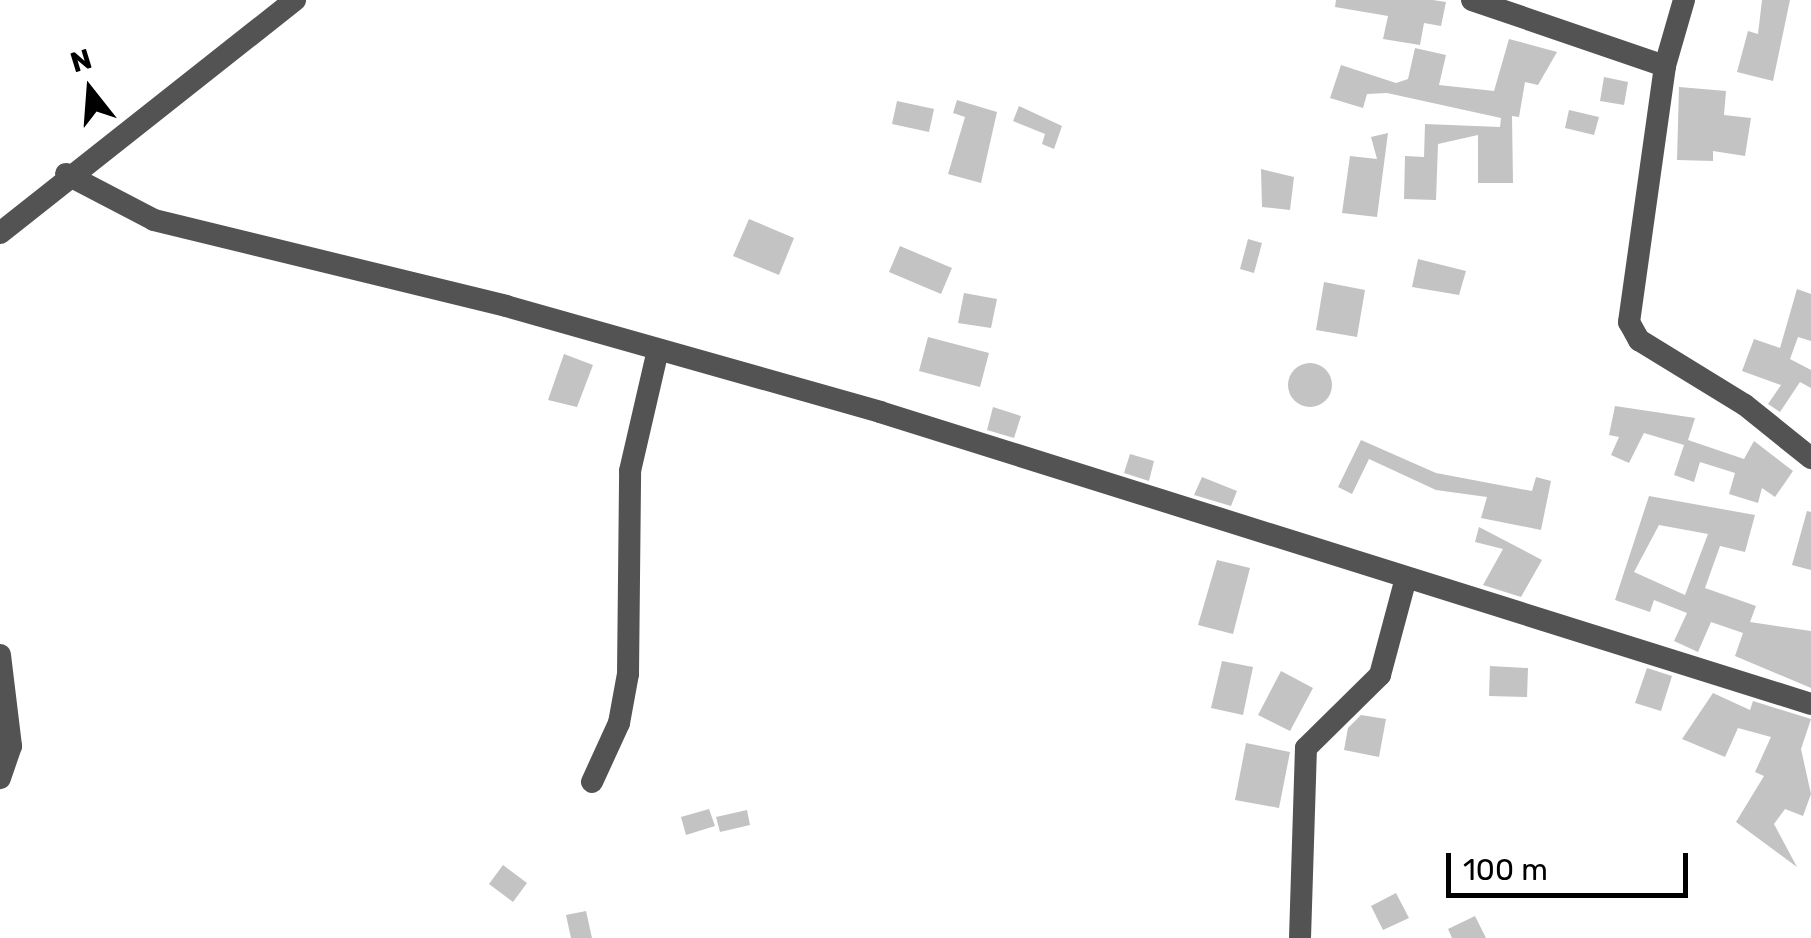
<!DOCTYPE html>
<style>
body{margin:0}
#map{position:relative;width:1811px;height:938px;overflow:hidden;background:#fff;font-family:Rubik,sans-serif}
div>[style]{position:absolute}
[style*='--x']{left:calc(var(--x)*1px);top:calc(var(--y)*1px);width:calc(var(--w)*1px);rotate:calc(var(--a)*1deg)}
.building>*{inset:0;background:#c3c3c3}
.round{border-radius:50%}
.minor>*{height:22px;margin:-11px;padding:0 11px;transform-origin:11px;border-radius:11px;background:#535353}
span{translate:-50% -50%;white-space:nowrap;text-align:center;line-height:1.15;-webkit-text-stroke:9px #fff;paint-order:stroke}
.north{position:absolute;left:40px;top:40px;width:100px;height:100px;-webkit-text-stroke:8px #fff;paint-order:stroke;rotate:343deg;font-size:28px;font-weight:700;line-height:40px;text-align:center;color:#000}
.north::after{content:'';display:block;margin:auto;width:35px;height:45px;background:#000;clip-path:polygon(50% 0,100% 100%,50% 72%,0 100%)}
.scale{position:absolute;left:1446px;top:853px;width:242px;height:45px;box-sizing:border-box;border:5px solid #000;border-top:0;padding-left:12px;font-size:30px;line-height:35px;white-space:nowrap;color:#000;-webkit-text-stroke:8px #fff;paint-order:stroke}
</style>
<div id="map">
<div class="building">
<i style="clip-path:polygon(1336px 0,1433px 0,1446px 2px,1441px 26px,1424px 23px,1420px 45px,1383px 39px,1388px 16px,1335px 7px)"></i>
<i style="clip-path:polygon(1762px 0,1790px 0,1773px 81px,1737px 72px,1748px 31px,1758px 34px)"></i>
<i style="clip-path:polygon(1509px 39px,1557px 52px,1538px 85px,1525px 82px,1519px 117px,1512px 116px,1513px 183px,1478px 183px,1478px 135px,1438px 144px,1436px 200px,1404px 199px,1405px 156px,1424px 157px,1425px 124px,1500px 127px,1501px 118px,1387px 93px,1367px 94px,1363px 108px,1330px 98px,1341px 65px,1396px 83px,1408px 79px,1415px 48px,1446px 55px,1439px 85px,1494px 91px)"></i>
<i style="clip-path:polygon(1604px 77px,1628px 82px,1624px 105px,1600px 101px)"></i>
<i style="clip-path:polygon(1679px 87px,1726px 91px,1724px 115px,1751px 118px,1745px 156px,1713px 151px,1713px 161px,1677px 160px)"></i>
<i style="clip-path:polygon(957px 100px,997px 112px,981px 183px,948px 174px,965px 117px,953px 113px)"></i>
<i style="clip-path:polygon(897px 101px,934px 109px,929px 132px,892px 124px)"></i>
<i style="clip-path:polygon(1019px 106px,1062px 126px,1054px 149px,1042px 144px,1045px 134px,1013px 121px)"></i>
<i style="clip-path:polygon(1569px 110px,1599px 117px,1594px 135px,1565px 128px)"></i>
<i style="clip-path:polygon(1388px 133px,1377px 217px,1342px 213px,1350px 156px,1377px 159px,1371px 137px)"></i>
<i style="clip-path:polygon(1261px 169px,1294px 177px,1290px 210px,1262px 207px)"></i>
<i style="clip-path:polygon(749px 219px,794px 238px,779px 275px,733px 256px)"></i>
<i style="clip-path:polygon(1248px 239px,1262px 243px,1254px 273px,1240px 269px)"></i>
<i style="clip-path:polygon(900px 246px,952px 268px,941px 294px,889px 272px)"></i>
<i style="clip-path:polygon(1418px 259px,1466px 271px,1459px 295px,1412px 287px)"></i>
<i style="clip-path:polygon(1324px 282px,1365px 290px,1357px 337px,1316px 330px)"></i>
<i style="clip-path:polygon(1797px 289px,1811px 294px,1811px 341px,1798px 337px,1790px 359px,1811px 370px,1811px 388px,1800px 382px,1780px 412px,1768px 404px,1781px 385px,1742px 371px,1754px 339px,1780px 348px)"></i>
<i style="clip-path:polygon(964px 293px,997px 299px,991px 328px,958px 323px)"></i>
<i style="clip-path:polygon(928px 337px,989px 353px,980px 387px,919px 371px)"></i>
<i style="clip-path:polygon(564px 354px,593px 365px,577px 407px,548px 400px)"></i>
<i class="round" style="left:1288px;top:363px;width:44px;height:44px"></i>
<i style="clip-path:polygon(1615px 406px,1695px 418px,1688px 440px,1744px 459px,1754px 441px,1793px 471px,1775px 497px,1762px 488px,1758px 503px,1729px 494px,1735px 473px,1700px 462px,1694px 482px,1674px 475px,1684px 445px,1644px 433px,1629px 463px,1611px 455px,1619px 437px,1609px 435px)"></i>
<i style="clip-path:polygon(993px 407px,1021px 416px,1014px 438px,987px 430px)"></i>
<i style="clip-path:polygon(1361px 440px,1436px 473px,1532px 491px,1536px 477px,1551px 481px,1541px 530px,1481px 518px,1487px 497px,1436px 490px,1369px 459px,1352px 494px,1338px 487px)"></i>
<i style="clip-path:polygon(1130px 454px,1154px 461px,1149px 481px,1124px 473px)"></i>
<i style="clip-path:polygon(1202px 477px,1237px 491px,1231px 506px,1194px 495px)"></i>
<i style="clip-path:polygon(evenodd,1649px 496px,1755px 515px,1745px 552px,1720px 546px,1705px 588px,1756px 606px,1750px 622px,1811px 631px,1811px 688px,1735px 656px,1743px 633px,1711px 622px,1698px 652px,1674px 641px,1687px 613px,1654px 600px,1650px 612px,1615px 600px,1649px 496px,1659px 525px,1708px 534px,1685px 595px,1634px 572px,1659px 525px)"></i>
<i style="clip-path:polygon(1807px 511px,1811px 512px,1811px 570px,1792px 565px)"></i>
<i style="clip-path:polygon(1479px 527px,1542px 560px,1521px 597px,1483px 585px,1503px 549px,1475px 542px)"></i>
<i style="clip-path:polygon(1217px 560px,1250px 568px,1233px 634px,1198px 625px)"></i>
<i style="clip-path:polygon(1222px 661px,1253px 667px,1243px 715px,1211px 708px)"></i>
<i style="clip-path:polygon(1490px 666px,1528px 668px,1527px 697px,1489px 696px)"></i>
<i style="clip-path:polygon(1647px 668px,1672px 676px,1661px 711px,1635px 703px)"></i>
<i style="clip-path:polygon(1281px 671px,1313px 688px,1290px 731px,1258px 715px)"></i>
<i style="clip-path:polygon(1713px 693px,1750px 710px,1753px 701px,1811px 719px,1801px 749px,1811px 794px,1803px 816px,1785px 809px,1774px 824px,1797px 867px,1736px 822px,1764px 776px,1755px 772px,1771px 737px,1738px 728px,1725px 757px,1682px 739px)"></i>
<i style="clip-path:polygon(1361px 715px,1386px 719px,1379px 757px,1344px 750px,1348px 728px)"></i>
<i style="clip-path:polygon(1246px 743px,1290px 752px,1279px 808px,1235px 800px)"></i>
<i style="clip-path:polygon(709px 809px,715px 826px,686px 835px,681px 817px)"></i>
<i style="clip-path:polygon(747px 810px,750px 825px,720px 832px,716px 817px)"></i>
<i style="clip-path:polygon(503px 865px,527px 883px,513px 902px,489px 884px)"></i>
<i style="clip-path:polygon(1396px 893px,1409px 918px,1383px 930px,1371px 906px)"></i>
<i style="clip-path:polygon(586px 911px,592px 938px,571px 938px,566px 915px)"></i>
<i style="clip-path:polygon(1475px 916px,1486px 938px,1452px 938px,1448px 929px)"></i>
</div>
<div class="minor">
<i style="--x:1472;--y:0;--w:204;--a:18.9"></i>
<i style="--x:1684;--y:0;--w:69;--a:106.1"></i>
<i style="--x:1665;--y:66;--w:259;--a:98"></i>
<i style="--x:1629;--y:322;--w:21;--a:61"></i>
<i style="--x:1639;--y:340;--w:124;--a:31.5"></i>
<i style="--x:1745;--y:405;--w:85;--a:38.8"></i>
<i style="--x:66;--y:174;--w:99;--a:27.6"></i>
<i style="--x:154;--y:220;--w:362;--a:13.7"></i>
<i style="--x:506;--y:306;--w:389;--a:15.8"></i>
<i style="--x:880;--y:412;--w:976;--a:17.41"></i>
<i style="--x:0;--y:233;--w:376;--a:-38.3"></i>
<i style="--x:0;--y:655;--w:92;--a:83.1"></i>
<i style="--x:11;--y:746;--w:34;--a:109"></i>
<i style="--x:592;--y:782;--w:65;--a:-65.4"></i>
<i style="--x:619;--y:723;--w:50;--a:-79.6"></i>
<i style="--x:628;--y:674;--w:203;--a:-89.4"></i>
<i style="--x:630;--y:471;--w:124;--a:-77"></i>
<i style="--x:1300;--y:938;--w:190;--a:-88.2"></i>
<i style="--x:1306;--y:748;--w:104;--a:-44.6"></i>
<i style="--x:1380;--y:675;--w:100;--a:-75"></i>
</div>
<div class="north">N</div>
<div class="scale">100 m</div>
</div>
